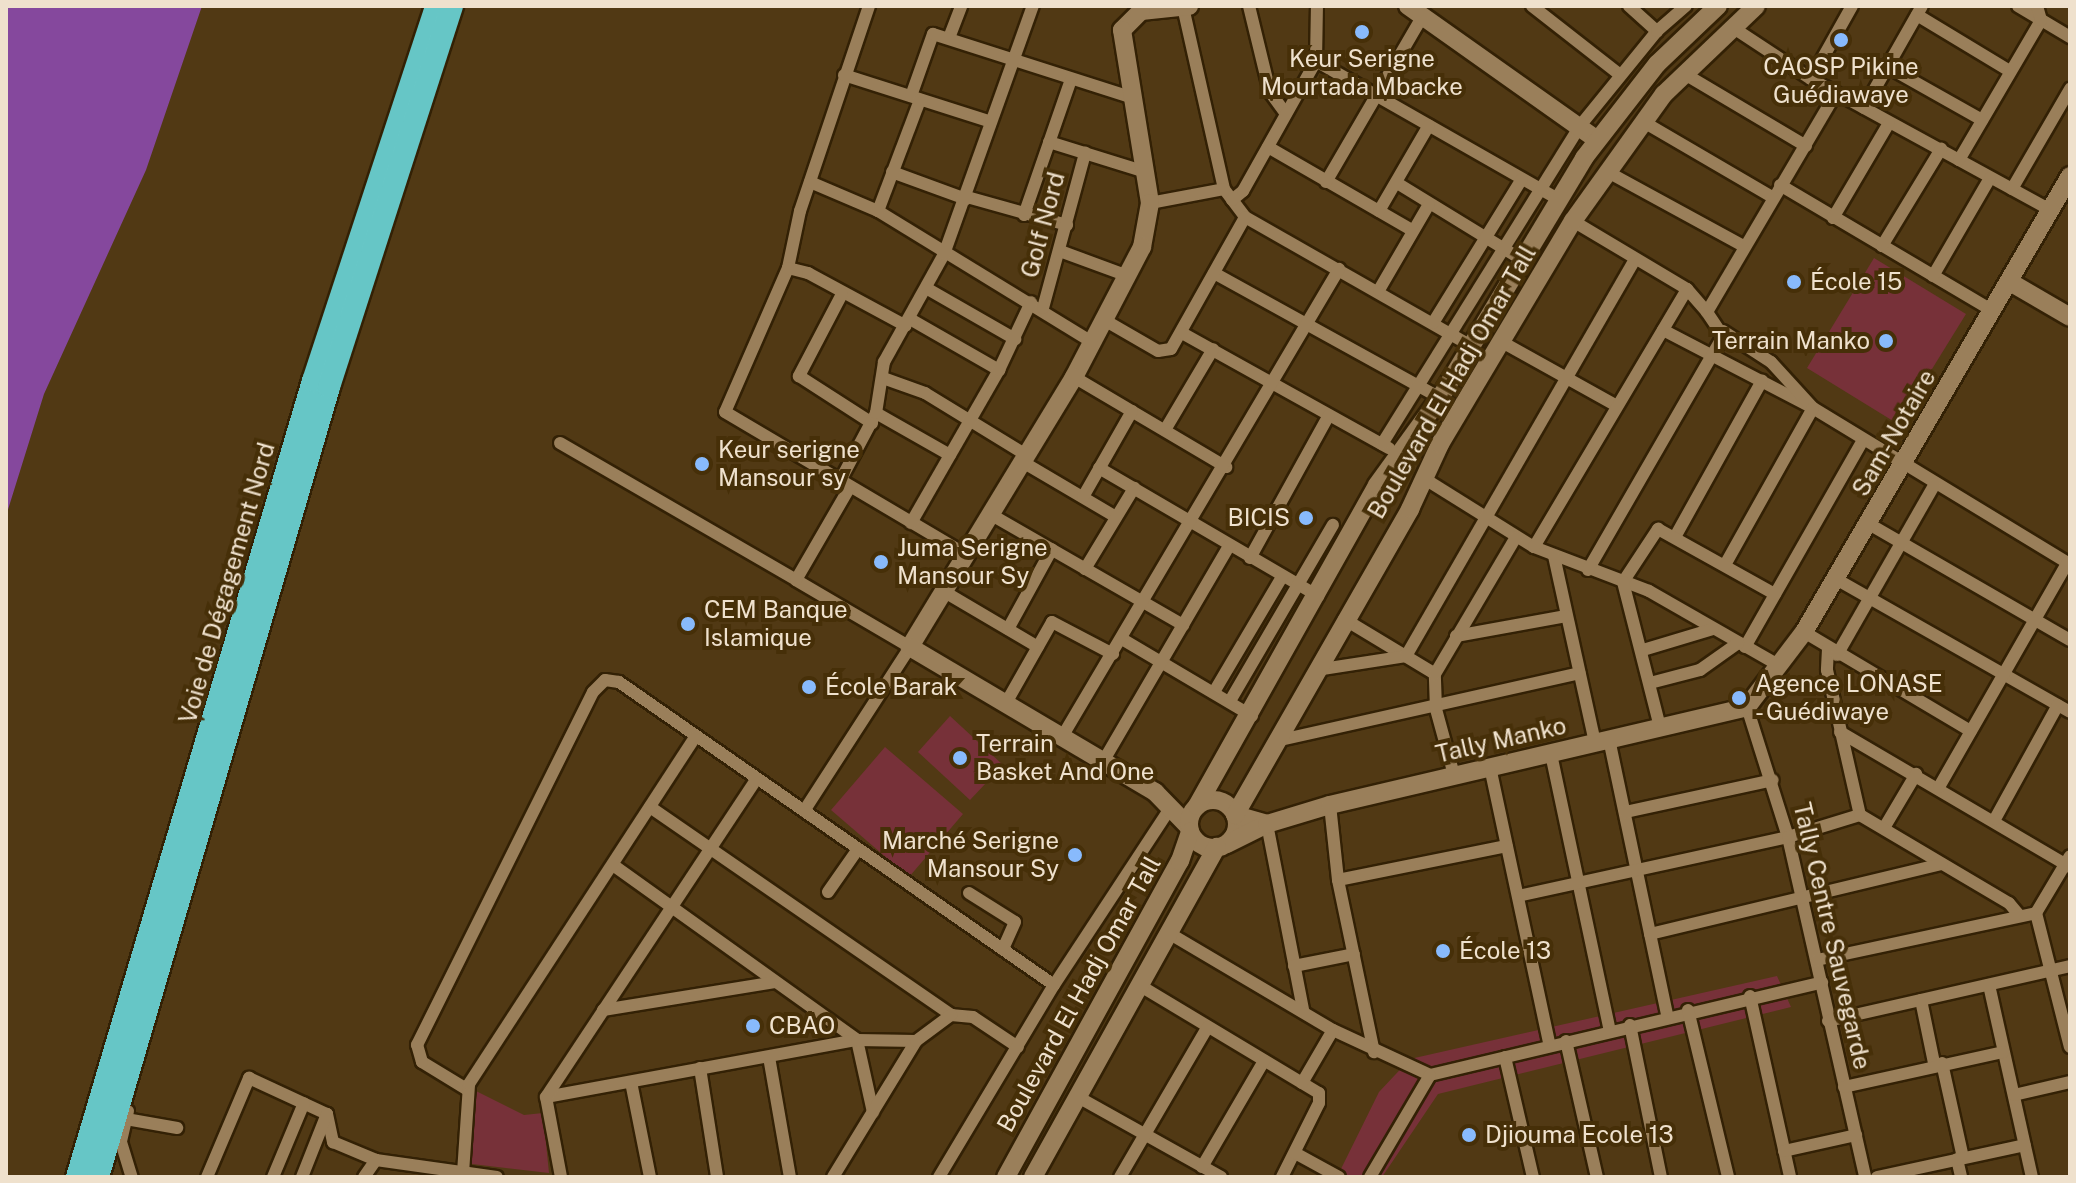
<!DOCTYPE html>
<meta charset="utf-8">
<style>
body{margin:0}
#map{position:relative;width:2076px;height:1183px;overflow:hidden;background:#513914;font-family:"Public Sans",sans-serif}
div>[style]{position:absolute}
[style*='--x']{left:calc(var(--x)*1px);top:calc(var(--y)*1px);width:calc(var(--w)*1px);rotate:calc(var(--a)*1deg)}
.green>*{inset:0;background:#773139}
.water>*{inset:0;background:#85489d}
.roads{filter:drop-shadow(2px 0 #332105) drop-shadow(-2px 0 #332105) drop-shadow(0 2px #332105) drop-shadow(0 -2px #332105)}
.street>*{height:12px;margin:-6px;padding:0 6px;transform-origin:6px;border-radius:6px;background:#9a7f5a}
.secondary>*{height:18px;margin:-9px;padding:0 9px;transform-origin:9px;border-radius:9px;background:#9a7f5a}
.secondary>.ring{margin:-9px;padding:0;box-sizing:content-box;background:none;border:18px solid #9a7f5a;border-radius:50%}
.highway>*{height:22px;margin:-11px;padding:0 11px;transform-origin:11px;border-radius:11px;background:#66c6c6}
.dots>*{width:22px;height:22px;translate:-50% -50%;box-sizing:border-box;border:4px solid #462f08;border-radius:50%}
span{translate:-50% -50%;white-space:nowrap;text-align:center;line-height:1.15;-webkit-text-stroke:8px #462f08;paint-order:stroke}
.poi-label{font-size:24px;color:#efe1cd}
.left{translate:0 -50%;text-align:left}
.right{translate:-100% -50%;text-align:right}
.street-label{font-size:24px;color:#efe1cd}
.frame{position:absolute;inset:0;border:8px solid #efe1cd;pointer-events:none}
</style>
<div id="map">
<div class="green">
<i style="clip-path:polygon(1874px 258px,1966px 314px,1898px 424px,1807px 368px)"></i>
<i style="clip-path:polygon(950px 716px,1003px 765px,970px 800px,918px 752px)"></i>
<i style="clip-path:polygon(885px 747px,963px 814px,909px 877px,831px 810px)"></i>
<i style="clip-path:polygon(1777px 976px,1791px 1007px,1438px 1094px,1382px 1177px,1337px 1177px,1379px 1092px,1410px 1059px)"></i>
<i style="clip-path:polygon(476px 1091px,524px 1115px,543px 1113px,549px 1173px,472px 1164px,468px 1156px)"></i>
</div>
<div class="water">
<i style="clip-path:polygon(6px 6px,202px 6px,146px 170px,44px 394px,6px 516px)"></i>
</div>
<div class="roads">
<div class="street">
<i style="--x:869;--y:6;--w:216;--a:108.6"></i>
<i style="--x:800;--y:211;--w:58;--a:101.9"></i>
<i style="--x:788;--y:268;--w:157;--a:113.6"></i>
<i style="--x:725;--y:412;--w:279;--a:30.6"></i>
<i style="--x:1249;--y:6;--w:89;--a:76.3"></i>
<i style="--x:1270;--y:92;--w:27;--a:54"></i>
<i style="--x:1532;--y:6;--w:110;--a:38"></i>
<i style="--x:1629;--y:6;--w:38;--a:42"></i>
<i style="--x:2018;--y:6;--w:61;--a:30.8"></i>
<i style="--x:1183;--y:7;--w:187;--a:77.3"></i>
<i style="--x:1224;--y:189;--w:35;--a:53"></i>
<i style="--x:1245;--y:217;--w:260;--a:29.7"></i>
<i style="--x:1917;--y:15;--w:109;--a:31.1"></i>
<i style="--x:1732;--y:27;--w:95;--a:33.4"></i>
<i style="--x:1811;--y:79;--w:273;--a:28.7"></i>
<i style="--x:949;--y:38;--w:34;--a:-69"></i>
<i style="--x:1316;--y:61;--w:279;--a:29.7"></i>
<i style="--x:1888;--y:67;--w:108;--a:29.4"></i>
<i style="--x:1683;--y:73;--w:143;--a:30.7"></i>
<i style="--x:844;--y:75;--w:154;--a:17.7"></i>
<i style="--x:1811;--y:79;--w:84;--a:-60.7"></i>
<i style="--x:911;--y:96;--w:66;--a:-70.5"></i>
<i style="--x:933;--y:34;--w:207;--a:17.7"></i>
<i style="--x:1864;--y:108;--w:117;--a:-60.4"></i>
<i style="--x:1642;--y:121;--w:151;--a:30.3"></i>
<i style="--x:1049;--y:142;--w:102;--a:17.2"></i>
<i style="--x:1268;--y:147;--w:166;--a:30"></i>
<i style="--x:1959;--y:160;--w:162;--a:-59.6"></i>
<i style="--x:2041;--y:20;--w:15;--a:-106"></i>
<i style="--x:1606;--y:171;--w:155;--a:28.6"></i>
<i style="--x:892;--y:172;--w:79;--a:20"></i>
<i style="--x:810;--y:182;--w:74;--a:23.1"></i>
<i style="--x:878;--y:211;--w:252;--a:31.5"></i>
<i style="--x:1326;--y:182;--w:191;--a:-59.8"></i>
<i style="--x:1397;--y:183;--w:145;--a:31.5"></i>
<i style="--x:1780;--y:185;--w:247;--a:30.6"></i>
<i style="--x:2012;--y:189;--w:116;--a:-59.9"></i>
<i style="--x:967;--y:197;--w:104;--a:15.6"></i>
<i style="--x:1232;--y:200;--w:14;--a:-39"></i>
<i style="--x:1243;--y:191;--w:149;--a:-60.7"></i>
<i style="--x:1316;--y:61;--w:55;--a:-89"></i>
<i style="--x:1150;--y:203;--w:75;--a:-10.7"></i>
<i style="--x:878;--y:211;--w:119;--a:-69.3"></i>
<i style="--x:1379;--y:211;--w:99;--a:-59.8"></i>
<i style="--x:1024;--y:215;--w:144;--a:-70.9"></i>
<i style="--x:1833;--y:218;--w:110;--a:-59.5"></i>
<i style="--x:1573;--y:221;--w:133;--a:30.8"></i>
<i style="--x:1687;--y:289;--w:30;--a:49"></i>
<i style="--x:1882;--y:246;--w:114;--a:-58.7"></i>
<i style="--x:1060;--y:251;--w:72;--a:20.2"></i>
<i style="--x:788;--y:268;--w:21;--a:14"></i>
<i style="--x:808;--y:273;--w:111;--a:28.4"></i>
<i style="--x:1214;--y:273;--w:258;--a:28.9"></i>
<i style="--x:1933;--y:276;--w:113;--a:-59.8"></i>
<i style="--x:926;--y:288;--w:103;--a:29.8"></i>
<i style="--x:1379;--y:290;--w:99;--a:-59.8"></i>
<i style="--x:842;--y:294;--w:93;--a:117.7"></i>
<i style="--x:799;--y:376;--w:87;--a:32.8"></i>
<i style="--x:1043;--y:308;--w:161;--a:-74.8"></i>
<i style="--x:910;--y:319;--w:103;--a:29.8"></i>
<i style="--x:1106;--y:321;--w:60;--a:30"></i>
<i style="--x:1158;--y:351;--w:13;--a:-9"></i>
<i style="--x:1171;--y:349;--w:151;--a:-60.7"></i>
<i style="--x:1433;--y:323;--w:169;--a:-58.3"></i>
<i style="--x:1663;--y:330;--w:169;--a:27.5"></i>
<i style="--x:1813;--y:408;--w:301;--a:31.3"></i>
<i style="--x:1723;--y:331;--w:57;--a:32.9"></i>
<i style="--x:1771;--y:362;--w:62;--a:47.6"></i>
<i style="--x:1813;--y:408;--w:180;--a:119.3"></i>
<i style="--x:1182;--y:333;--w:237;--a:29.1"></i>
<i style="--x:1502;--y:342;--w:129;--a:29.1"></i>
<i style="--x:1074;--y:377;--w:177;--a:30.6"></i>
<i style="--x:883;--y:378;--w:45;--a:19.7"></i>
<i style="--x:925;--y:393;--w:119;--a:31.5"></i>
<i style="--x:876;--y:413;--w:85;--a:29.6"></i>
<i style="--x:1165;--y:430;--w:94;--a:-59.3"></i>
<i style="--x:560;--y:443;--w:273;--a:30.1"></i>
<i style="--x:1382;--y:444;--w:373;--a:-58.1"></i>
<i style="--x:1579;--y:127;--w:124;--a:-50.9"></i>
<i style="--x:1657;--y:31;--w:38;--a:-41"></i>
<i style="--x:1021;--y:461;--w:110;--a:30.5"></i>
<i style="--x:1099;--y:468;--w:254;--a:30.3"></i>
<i style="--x:1425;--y:479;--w:128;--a:32"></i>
<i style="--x:1534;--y:547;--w:123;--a:20.9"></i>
<i style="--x:1649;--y:591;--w:151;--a:29.8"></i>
<i style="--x:840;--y:481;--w:77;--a:-62.1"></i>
<i style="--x:876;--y:413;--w:52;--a:-81.1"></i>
<i style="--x:884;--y:362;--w:124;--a:-60.9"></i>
<i style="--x:944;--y:254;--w:263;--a:-70.3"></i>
<i style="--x:1083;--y:497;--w:99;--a:-60.3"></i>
<i style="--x:990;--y:514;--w:223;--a:29.9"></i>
<i style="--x:911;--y:523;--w:177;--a:-60.1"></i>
<i style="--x:999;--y:370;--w:75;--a:-64.8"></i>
<i style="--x:1869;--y:524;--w:232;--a:30"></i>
<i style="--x:1675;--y:537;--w:179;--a:-60.9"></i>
<i style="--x:1534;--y:547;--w:300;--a:-59.3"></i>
<i style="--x:1554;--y:556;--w:190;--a:77.6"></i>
<i style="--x:1250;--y:558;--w:163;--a:-61.1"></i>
<i style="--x:1085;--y:569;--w:95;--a:-58.8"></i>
<i style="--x:1588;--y:570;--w:270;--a:-60"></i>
<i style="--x:1723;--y:336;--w:29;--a:-124"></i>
<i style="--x:1707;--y:312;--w:254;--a:-59.5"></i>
<i style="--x:1836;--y:579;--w:269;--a:29.6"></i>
<i style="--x:1623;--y:582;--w:64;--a:-56.6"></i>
<i style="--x:1658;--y:529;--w:134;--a:29.1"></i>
<i style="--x:1623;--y:582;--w:150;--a:75.7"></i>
<i style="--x:943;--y:591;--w:110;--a:30.5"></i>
<i style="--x:1344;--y:619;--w:106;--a:31.1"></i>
<i style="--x:1008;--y:629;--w:91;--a:-61.2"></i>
<i style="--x:1804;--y:632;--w:194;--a:30.7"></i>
<i style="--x:1456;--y:636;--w:112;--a:-10.3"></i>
<i style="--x:1122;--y:639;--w:151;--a:30.6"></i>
<i style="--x:1745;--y:647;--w:238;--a:-60.3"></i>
<i style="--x:1828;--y:649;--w:21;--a:93"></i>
<i style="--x:1827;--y:670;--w:149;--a:77.2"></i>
<i style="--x:1643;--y:650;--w:73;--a:-16.7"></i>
<i style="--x:1837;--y:655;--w:197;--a:-60.2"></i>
<i style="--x:1316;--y:670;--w:91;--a:-8.8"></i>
<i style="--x:1406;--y:656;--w:457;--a:-60"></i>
<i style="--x:1650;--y:683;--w:52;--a:-14.6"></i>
<i style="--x:1700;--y:670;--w:47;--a:-35.4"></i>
<i style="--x:1214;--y:692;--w:134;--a:-59.4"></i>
<i style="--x:1230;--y:701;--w:204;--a:-59.7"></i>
<i style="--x:1006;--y:703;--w:93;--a:-60.4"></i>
<i style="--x:1052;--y:622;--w:69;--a:27.7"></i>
<i style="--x:1747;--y:707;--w:136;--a:72.5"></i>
<i style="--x:1788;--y:837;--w:349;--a:77.2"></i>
<i style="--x:1840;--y:732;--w:267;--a:30.4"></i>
<i style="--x:1062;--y:737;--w:544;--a:-59.38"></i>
<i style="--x:1609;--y:739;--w:282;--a:78.1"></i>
<i style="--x:1276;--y:741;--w:311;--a:-12.6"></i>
<i style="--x:1551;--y:754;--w:284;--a:78"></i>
<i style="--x:1104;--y:760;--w:248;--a:-59.7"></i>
<i style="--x:1490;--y:767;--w:285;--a:77.9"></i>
<i style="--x:1454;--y:775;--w:68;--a:-105.3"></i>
<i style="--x:1436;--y:709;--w:35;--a:-92"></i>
<i style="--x:1435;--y:674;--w:159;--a:-59.4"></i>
<i style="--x:1939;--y:787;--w:259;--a:-60.2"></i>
<i style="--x:1330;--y:805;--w:75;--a:83.9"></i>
<i style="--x:1338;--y:880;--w:176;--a:78.2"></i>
<i style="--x:650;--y:807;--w:366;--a:34.6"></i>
<i style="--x:951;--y:1015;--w:22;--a:5"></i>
<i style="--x:973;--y:1017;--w:54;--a:33.7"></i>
<i style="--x:804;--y:811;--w:195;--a:-57.1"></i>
<i style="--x:910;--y:647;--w:132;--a:-149.6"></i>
<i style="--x:796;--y:580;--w:108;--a:-59.9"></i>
<i style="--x:1625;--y:812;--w:151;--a:-12.2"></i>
<i style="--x:1995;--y:819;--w:130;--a:-61.1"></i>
<i style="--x:1267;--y:824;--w:189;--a:79"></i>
<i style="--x:1884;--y:828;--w:63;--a:-59.3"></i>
<i style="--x:613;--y:865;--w:300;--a:35.6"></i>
<i style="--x:857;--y:1040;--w:74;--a:77.5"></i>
<i style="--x:1338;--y:880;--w:172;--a:-11.4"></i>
<i style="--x:828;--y:892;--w:52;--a:-55.1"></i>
<i style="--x:969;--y:893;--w:54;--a:32.2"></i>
<i style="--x:1015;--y:922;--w:30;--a:114"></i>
<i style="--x:1518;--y:896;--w:276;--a:-12.3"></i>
<i style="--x:1788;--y:837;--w:75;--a:-17"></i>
<i style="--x:1860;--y:815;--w:173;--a:30.6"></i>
<i style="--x:2009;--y:903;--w:17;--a:50"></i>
<i style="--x:2036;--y:913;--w:138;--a:75.8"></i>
<i style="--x:2036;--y:913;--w:66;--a:-59.2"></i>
<i style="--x:1167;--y:932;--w:193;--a:30.6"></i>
<i style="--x:1333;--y:1030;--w:107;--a:24.9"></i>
<i style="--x:1430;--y:1075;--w:403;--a:-13.3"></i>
<i style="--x:1650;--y:934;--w:300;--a:-13.5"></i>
<i style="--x:1817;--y:960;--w:224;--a:-12.1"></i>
<i style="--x:1294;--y:966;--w:61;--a:-11.3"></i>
<i style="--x:1139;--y:985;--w:210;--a:31"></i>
<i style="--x:1319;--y:1093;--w:10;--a:90"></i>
<i style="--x:1319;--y:1103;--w:83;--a:116.6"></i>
<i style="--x:1989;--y:985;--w:197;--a:77.4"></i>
<i style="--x:1750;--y:996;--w:185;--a:77.5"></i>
<i style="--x:1921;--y:1000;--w:64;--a:78.3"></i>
<i style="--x:603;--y:1010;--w:174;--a:-9.2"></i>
<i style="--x:1688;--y:1010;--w:172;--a:76.5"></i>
<i style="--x:1828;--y:1021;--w:248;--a:-12.8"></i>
<i style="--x:1630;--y:1025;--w:155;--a:78.5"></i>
<i style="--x:1566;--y:1041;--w:139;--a:77.2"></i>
<i style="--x:769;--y:1057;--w:122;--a:80.1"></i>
<i style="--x:1505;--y:1057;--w:123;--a:76.9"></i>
<i style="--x:1942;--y:1063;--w:97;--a:77.5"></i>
<i style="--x:700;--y:1068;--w:110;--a:81.1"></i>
<i style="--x:631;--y:1082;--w:97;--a:78.7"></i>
<i style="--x:1302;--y:1083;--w:61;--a:-59.7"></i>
<i style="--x:1844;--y:1087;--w:163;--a:-12.4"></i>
<i style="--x:468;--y:1090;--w:54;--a:-148.7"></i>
<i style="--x:422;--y:1062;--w:18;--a:-106"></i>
<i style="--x:417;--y:1045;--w:394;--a:-63.5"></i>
<i style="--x:593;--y:692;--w:17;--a:-45"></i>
<i style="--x:605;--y:680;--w:14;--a:8"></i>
<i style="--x:619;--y:682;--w:530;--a:34.86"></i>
<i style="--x:2014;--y:1095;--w:57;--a:-13.1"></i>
<i style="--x:546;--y:1097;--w:316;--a:-10.4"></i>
<i style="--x:857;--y:1040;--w:59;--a:1"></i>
<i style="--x:1078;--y:1097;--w:164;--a:29.2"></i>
<i style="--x:128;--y:1111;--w:32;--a:103"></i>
<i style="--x:121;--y:1142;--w:37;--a:73"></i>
<i style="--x:126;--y:1119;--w:52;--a:10"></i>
<i style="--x:1784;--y:1151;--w:74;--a:-12.5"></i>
<i style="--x:1295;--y:1153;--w:50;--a:28.6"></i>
<i style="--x:1957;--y:1159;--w:18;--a:77"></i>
<i style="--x:1202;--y:1167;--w:123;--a:-59.7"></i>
<i style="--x:463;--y:1173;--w:89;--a:-86.1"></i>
<i style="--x:469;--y:1084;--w:415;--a:-56.9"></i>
<i style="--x:207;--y:1177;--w:108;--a:-67"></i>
<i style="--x:249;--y:1078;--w:86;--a:24.8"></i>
<i style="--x:327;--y:1114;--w:29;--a:78"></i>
<i style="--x:333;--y:1142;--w:47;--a:22.7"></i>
<i style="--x:376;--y:1160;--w:122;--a:8"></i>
<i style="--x:273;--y:1177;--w:80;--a:-67.3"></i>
<i style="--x:302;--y:1177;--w:68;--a:-68.4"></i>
<i style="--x:364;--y:1177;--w:21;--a:-55"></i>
<i style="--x:561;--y:1177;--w:81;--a:-100.6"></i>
<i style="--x:546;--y:1097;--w:382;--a:-56.5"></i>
<i style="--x:833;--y:1177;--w:159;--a:-58.6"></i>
<i style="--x:916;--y:1041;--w:44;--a:-36.6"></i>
<i style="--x:939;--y:1177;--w:224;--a:-59.1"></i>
<i style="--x:1054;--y:985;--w:213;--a:-56.7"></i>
<i style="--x:1120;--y:1177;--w:173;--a:-59.7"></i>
<i style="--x:1370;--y:1177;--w:118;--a:-59.5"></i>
<i style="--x:1877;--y:1177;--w:151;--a:-12.2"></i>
</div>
<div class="secondary">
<i style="--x:1189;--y:6;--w:48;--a:174.1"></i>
<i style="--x:1141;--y:11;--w:27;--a:135"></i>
<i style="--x:1122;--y:30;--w:175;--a:80.8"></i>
<i style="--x:1150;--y:203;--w:45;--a:100.3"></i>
<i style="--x:1142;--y:247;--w:147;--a:117.6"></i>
<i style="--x:1074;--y:377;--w:316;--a:121.3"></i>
<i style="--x:910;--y:647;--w:285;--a:30.6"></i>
<i style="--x:1155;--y:792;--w:49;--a:45.8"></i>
<i style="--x:1408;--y:6;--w:230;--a:35.3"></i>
<i style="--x:2010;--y:282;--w:69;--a:30.3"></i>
<i class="ring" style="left:1189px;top:800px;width:30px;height:30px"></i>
<i style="--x:1197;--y:806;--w:368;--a:-60.7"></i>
<i style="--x:1377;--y:485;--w:107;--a:-54.1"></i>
<i style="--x:1440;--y:398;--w:280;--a:-59"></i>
<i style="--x:1584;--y:158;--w:119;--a:-52.2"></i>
<i style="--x:1657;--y:64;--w:84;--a:-43.6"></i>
<i style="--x:1267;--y:824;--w:33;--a:-164"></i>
<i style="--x:1235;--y:815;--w:353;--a:-60.2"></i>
<i style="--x:1410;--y:509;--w:72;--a:-65.2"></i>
<i style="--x:1440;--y:444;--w:260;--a:-59.2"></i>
<i style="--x:1573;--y:221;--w:156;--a:-54.4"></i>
<i style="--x:1664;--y:94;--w:127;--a:-43.7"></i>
<i style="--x:1227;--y:844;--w:45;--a:-26.6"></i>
<i style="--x:1267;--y:824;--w:66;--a:-16.8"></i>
<i style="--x:1330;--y:805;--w:428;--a:-13.2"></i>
<i style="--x:1747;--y:707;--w:94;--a:-52.8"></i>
<i style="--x:1804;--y:632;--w:528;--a:-59.74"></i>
<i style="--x:1006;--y:1177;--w:361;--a:-61.2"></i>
<i style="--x:1180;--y:861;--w:31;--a:-71"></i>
<i style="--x:1033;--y:1177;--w:378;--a:-60.9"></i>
</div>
<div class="highway">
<i style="--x:77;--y:1177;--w:830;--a:-73.49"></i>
<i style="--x:313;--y:381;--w:395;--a:-71.8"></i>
<i style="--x:98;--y:1177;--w:823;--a:-73.7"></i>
<i style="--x:329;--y:387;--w:400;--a:-72.1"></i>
</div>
</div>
<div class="dots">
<i style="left:1362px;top:32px;background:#88bafc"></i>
<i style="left:1841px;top:40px;background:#88bafc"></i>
<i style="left:1794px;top:282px;background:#88bafc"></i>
<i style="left:1886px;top:341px;background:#88bafc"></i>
<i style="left:702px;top:464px;background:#88bafc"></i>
<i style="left:1306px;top:518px;background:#88bafc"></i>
<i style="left:881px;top:562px;background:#88bafc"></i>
<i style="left:688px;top:624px;background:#88bafc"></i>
<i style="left:809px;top:687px;background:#88bafc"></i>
<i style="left:1739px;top:698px;background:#88bafc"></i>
<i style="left:960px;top:758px;background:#88bafc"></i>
<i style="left:1075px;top:855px;background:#88bafc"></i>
<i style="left:1443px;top:951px;background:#88bafc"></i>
<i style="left:753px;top:1026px;background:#88bafc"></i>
<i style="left:1469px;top:1135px;background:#88bafc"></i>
</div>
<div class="poi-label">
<span style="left:1362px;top:73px">Keur Serigne<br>Mourtada Mbacke</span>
<span style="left:1841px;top:81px">CAOSP Pikine<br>Guédiawaye</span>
<span class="left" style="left:1810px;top:282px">École 15</span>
<span class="right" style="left:1870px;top:341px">Terrain Manko</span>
<span class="left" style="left:718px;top:464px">Keur serigne<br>Mansour sy</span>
<span class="right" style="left:1290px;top:518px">BICIS</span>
<span class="left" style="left:897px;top:562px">Juma Serigne<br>Mansour Sy</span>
<span class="left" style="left:704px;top:624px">CEM Banque<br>Islamique</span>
<span class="left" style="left:1755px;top:698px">Agence LONASE<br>- Guédiwaye</span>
<span class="left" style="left:825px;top:687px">École Barak</span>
<span class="left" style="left:976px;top:758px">Terrain<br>Basket And One</span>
<span class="right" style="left:1059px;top:855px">Marché Serigne<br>Mansour Sy</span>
<span class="left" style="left:1459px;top:951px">École 13</span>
<span class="left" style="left:769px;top:1026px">CBAO</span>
<span class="left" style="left:1485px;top:1135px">Djiouma Ecole 13</span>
</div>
<div class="street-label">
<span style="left:1043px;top:225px;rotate:-75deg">Golf Nord</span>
<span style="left:1452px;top:382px;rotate:-60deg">Boulevard El Hadj Omar Tall</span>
<span style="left:1894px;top:433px;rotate:-60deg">Sam-Notaire</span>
<span style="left:227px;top:583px;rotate:-74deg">Voie de Dégagement Nord</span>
<span style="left:1501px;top:740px;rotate:-13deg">Tally Manko</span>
<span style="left:1832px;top:936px;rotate:77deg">Tally Centre Sauvegarde</span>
<span style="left:1079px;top:994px;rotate:-61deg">Boulevard El Hadj Omar Tall</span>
</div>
<div class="frame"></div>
</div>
